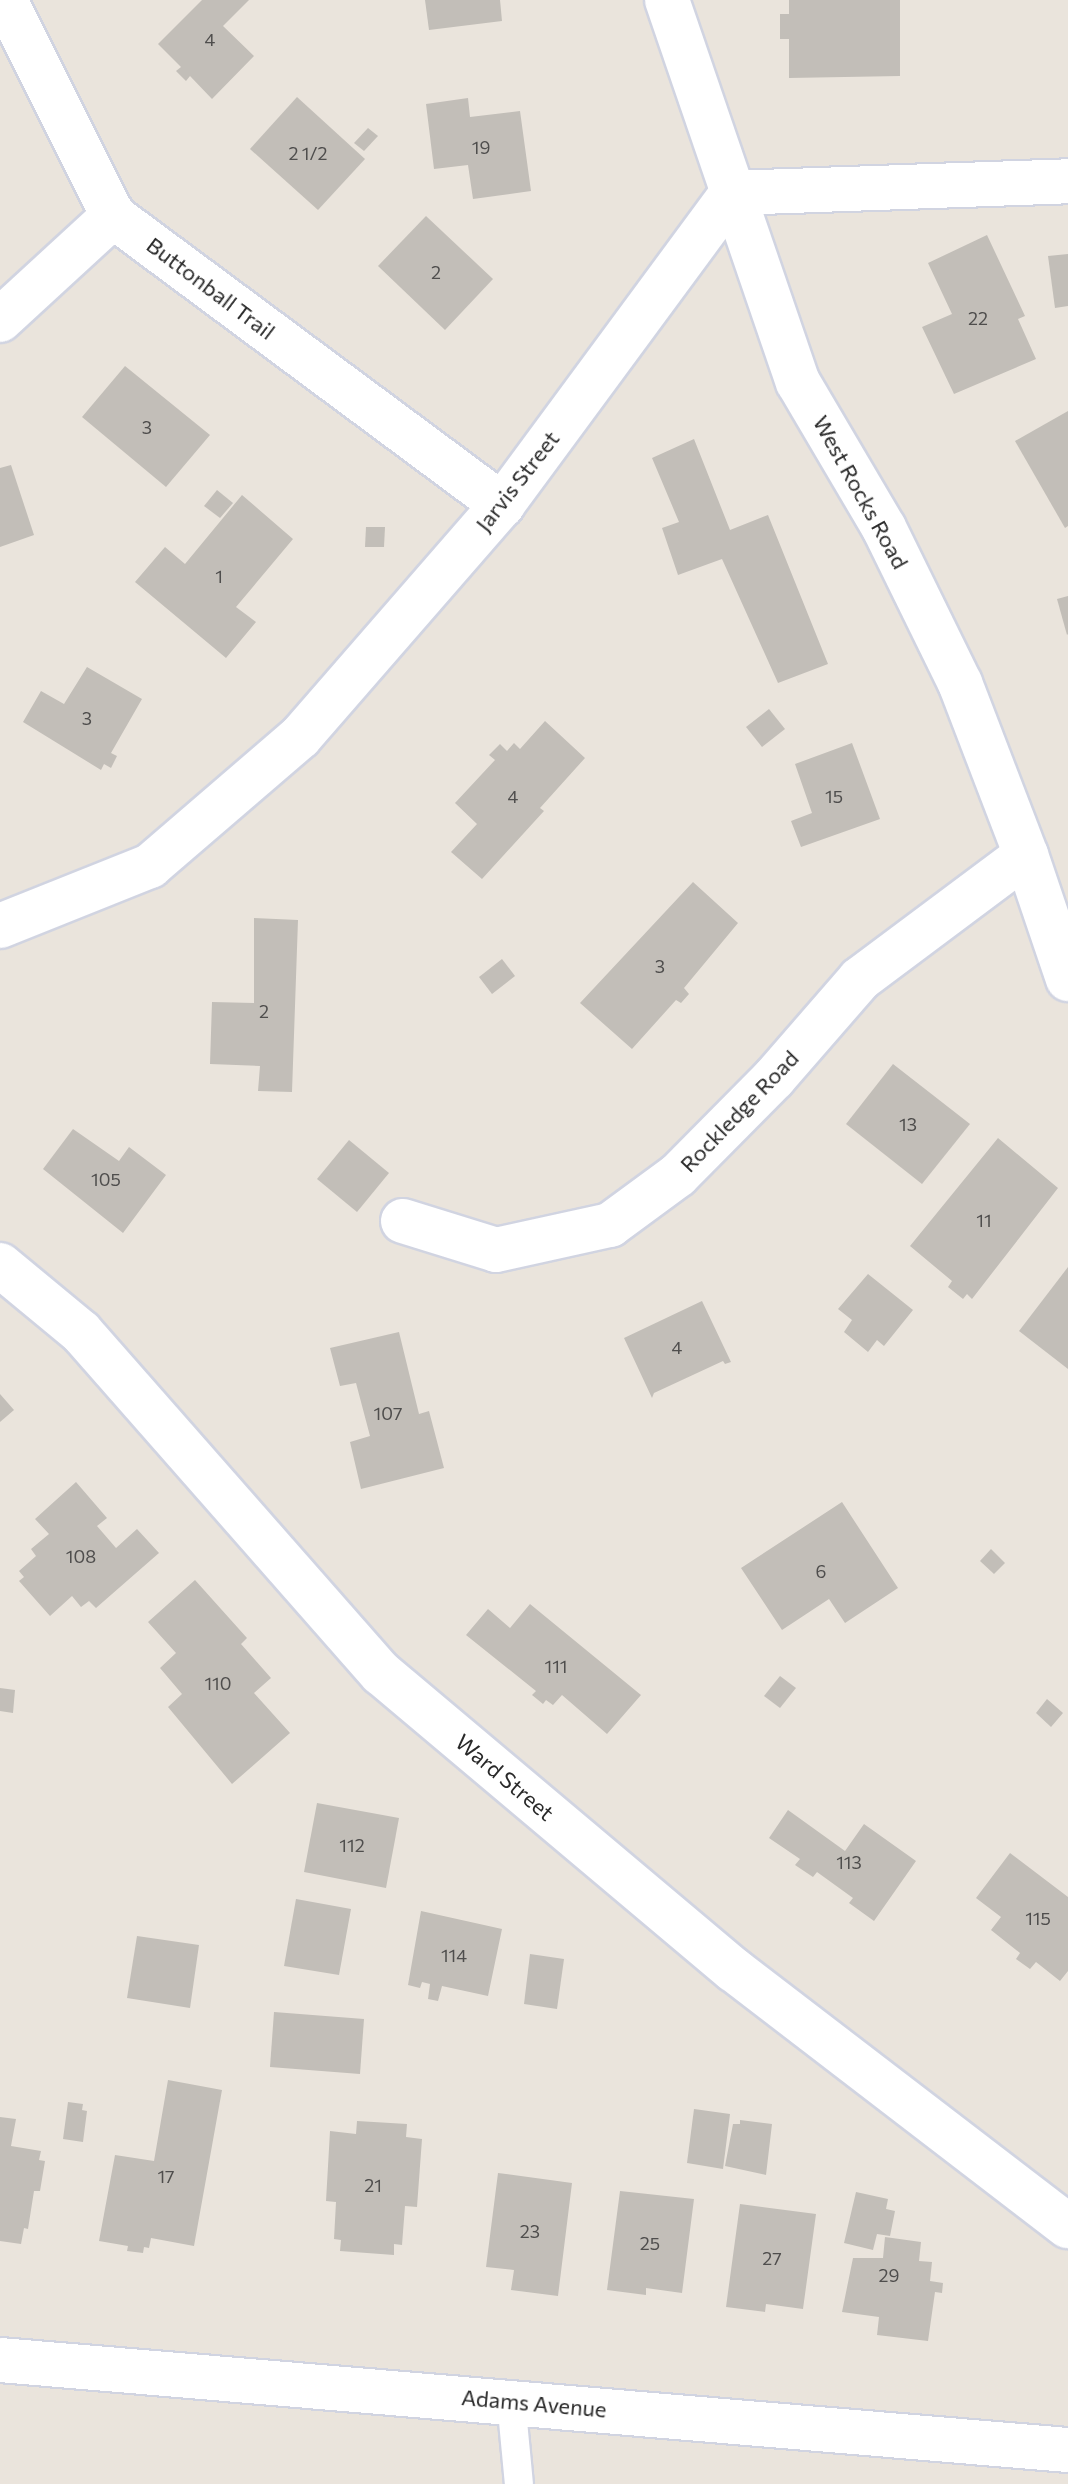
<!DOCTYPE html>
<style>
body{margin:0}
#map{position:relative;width:1068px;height:2484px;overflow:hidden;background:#eae4dc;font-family:Commissioner,sans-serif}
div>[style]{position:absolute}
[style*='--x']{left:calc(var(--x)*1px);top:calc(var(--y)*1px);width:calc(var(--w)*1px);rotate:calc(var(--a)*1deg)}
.building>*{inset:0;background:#c2beb8}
.roads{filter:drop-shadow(2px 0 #d1d4e1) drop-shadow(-2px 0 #d1d4e1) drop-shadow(0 2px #d1d4e1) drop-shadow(0 -2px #d1d4e1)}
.service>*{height:28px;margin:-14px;padding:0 14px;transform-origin:14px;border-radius:14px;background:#fff}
.minor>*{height:44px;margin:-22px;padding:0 22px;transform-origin:22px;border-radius:22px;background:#fff}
.secondary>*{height:44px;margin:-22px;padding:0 22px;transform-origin:22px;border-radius:22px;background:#fff}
span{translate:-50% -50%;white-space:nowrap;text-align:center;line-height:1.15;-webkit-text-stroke:6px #fff;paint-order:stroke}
.number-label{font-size:18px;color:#4f4e4d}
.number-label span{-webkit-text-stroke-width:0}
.street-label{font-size:22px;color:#292929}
</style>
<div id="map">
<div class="building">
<i style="clip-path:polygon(202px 0,249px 0,223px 26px,254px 56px,212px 99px,190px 76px,186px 81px,176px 71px,181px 67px,158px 44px)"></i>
<i style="clip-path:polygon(425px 0,500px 0,502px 21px,429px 30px)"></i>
<i style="clip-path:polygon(789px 0,900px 0,900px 76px,789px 78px,789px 39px,780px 39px,780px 14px,789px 14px)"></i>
<i style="clip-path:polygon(297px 97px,365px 159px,318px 210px,250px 149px)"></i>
<i style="clip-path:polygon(468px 98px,470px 117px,520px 111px,531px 191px,473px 199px,468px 165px,434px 169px,426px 104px)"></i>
<i style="clip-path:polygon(368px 128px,378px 136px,364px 151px,354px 143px)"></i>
<i style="clip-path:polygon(426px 216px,493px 279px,445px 330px,378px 266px)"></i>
<i style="clip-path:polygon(987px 235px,1025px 316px,1018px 319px,1036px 359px,954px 394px,922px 327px,952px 314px,928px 263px)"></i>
<i style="clip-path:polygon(1068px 254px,1068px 306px,1055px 308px,1048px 256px)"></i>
<i style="clip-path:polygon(125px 366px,210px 435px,166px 487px,82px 417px)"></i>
<i style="clip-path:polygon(1068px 411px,1068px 526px,1065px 528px,1015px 441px)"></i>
<i style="clip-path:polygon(694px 439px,730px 530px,768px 515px,828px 664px,778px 683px,722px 559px,678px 575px,662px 528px,679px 522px,652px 458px)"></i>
<i style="clip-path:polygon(11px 465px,34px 535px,0 547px,0 468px)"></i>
<i style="clip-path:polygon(217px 490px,233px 503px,220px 518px,204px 506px)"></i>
<i style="clip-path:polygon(242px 495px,293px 539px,236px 607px,256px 622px,226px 658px,135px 582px,165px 547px,185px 564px)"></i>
<i style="clip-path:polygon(366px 527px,385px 527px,384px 547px,365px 547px)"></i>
<i style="clip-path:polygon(1068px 596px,1068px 634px,1067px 635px,1057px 599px)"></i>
<i style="clip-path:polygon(87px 667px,142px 699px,111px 753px,117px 756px,111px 768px,104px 764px,101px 770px,23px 722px,41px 691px,64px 704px)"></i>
<i style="clip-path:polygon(769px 709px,785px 729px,762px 747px,746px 727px)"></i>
<i style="clip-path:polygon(545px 721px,585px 758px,540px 808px,544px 811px,482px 879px,451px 852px,477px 824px,455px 803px,495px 760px,489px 755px,500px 744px,507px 751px,514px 743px,520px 749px)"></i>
<i style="clip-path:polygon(852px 743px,880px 819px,801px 847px,791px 821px,812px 813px,795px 764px)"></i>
<i style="clip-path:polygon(693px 882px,738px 923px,684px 988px,689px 994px,681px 1003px,676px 1000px,632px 1049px,580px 1003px)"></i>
<i style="clip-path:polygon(254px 918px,298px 920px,292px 1092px,258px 1091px,260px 1066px,210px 1064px,212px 1002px,254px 1003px)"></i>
<i style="clip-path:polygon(502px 959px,515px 976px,492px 994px,479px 977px)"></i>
<i style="clip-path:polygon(893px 1064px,970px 1124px,922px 1184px,846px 1124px)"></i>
<i style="clip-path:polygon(73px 1129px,119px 1161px,129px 1147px,166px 1175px,123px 1233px,43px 1169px)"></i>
<i style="clip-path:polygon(998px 1138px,1058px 1188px,972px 1299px,967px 1294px,963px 1299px,948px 1287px,952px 1281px,910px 1246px)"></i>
<i style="clip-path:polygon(349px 1140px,389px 1173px,357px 1212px,317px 1179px)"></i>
<i style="clip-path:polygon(1068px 1267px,1068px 1369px,1019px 1331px)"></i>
<i style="clip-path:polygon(868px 1274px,913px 1310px,884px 1346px,877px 1340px,868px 1352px,844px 1332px,852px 1320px,838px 1309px)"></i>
<i style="clip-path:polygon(702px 1301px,731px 1362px,725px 1364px,723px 1361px,654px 1393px,652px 1398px,624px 1338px)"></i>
<i style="clip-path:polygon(399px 1332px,419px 1414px,429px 1411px,444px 1468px,361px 1489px,350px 1442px,370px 1436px,356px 1383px,340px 1386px,330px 1348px)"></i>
<i style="clip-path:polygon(0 1394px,14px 1410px,0 1422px)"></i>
<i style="clip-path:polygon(76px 1482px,107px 1518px,97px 1526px,116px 1548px,137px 1529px,159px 1553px,96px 1608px,89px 1601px,81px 1607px,72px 1596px,50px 1616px,19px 1581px,24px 1577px,19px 1571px,36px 1556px,31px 1549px,49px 1534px,35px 1519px)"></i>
<i style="clip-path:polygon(842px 1502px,898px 1588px,845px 1623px,829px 1599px,782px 1630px,741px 1568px)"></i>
<i style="clip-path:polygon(991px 1549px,1005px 1563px,994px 1574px,980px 1561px)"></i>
<i style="clip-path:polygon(195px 1580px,247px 1638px,241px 1644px,271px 1678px,254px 1693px,290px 1733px,232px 1784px,168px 1707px,182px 1694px,160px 1668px,176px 1653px,148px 1622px)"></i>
<i style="clip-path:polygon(530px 1604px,641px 1695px,607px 1734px,562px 1695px,553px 1705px,546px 1700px,543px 1704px,532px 1695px,536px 1691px,466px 1635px,488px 1609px,510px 1628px)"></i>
<i style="clip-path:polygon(780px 1676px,796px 1688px,780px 1708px,764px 1696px)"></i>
<i style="clip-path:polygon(0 1688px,15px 1690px,13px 1713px,0 1711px)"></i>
<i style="clip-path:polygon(1047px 1699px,1063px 1713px,1051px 1727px,1036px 1713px)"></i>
<i style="clip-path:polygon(317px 1803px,399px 1818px,386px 1888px,304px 1872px)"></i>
<i style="clip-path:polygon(788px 1810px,845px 1851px,864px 1824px,916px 1861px,874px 1921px,849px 1903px,853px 1898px,817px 1872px,813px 1877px,795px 1865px,800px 1859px,769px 1838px)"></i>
<i style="clip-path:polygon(1010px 1853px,1068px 1897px,1068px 1971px,1060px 1981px,1036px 1962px,1030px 1969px,1016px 1959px,1020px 1953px,991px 1930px,1001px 1917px,976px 1898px)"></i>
<i style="clip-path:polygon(296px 1899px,351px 1909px,339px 1975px,284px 1966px)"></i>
<i style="clip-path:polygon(421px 1911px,502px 1929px,488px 1996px,442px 1986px,438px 2001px,428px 1999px,430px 1984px,422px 1982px,420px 1988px,408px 1985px)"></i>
<i style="clip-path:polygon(137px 1936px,199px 1945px,190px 2008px,127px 1998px)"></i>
<i style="clip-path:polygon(530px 1954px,564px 1959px,557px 2009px,524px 2004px)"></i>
<i style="clip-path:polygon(274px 2012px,364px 2019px,360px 2074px,270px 2067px)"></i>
<i style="clip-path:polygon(168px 2080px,222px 2090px,194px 2246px,151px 2238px,149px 2248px,144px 2247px,143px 2253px,127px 2251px,128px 2246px,99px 2241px,115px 2155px,154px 2161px)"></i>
<i style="clip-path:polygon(68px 2102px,83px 2104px,82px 2110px,87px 2111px,83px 2142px,63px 2139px)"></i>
<i style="clip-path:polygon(694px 2109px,730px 2114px,723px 2169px,687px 2163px)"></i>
<i style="clip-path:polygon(0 2117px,16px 2119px,11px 2146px,41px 2151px,39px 2160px,45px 2161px,40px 2191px,34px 2191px,28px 2229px,24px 2228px,21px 2244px,0 2241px)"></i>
<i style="clip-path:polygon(740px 2120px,772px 2124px,766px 2175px,725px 2166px,733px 2124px,740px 2124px)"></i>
<i style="clip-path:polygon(357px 2121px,407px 2124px,406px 2137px,422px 2139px,417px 2207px,405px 2206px,402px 2245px,394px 2244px,394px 2255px,340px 2251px,341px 2240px,334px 2239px,336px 2202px,326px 2201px,330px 2131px,356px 2134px)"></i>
<i style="clip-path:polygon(498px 2173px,572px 2183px,558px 2296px,511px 2290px,514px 2270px,486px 2267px)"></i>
<i style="clip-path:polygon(620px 2191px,694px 2199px,682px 2293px,646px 2288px,646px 2295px,607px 2290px)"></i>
<i style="clip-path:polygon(856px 2192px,888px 2199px,886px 2209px,895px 2211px,890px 2236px,877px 2234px,873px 2250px,844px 2243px)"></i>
<i style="clip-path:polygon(740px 2204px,816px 2214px,803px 2309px,766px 2304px,765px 2312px,726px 2307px)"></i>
<i style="clip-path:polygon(885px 2237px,921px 2242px,919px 2261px,932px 2262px,930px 2281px,943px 2283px,942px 2293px,935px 2292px,928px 2341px,877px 2335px,879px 2317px,842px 2312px,853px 2258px,883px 2258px)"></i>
</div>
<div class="roads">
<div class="service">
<i style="--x:511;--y:2400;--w:84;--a:84.6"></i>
</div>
<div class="minor">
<i style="--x:5;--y:0;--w:241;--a:63.4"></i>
<i style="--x:113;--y:216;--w:485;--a:36.6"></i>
<i style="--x:0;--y:320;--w:154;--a:-42.6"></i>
<i style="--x:0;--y:926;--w:162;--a:-21.8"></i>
<i style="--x:150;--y:866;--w:198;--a:-40.7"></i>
<i style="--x:300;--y:737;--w:308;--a:-49"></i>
<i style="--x:502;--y:505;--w:388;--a:-53.6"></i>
<i style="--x:732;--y:193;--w:336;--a:-2"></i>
<i style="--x:403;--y:1221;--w:97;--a:17.3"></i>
<i style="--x:496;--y:1250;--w:117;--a:-12.4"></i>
<i style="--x:610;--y:1225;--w:84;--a:-36.3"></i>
<i style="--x:678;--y:1175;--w:136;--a:-45.3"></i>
<i style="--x:774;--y:1078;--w:131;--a:-49"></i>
<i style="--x:860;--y:979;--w:207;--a:-36.8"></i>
<i style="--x:0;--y:2360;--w:1072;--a:4.82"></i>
</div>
<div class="secondary">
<i style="--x:667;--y:0;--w:404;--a:71.1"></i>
<i style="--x:798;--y:382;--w:169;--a:59.5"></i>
<i style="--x:884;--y:528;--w:173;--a:63.9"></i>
<i style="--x:960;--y:683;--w:184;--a:69"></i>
<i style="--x:1026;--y:855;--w:131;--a:71.3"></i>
<i style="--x:0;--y:1265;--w:105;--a:39.6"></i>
<i style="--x:81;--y:1332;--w:454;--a:48.7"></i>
<i style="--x:381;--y:1673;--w:461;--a:40.1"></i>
<i style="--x:734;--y:1970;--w:421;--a:37.5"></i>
</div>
</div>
<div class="number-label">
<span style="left:210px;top:39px">4</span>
<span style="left:481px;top:147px">19</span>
<span style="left:308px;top:153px">2 1/2</span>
<span style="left:436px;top:272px">2</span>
<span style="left:978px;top:318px">22</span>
<span style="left:147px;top:427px">3</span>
<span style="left:219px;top:576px">1</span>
<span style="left:87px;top:718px">3</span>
<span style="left:513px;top:796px">4</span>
<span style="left:834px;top:796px">15</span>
<span style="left:660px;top:966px">3</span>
<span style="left:264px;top:1011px">2</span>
<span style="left:908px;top:1124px">13</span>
<span style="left:106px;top:1179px">105</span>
<span style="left:984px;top:1220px">11</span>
<span style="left:677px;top:1347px">4</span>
<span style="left:388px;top:1413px">107</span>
<span style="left:81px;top:1556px">108</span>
<span style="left:821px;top:1571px">6</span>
<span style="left:556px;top:1666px">111</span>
<span style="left:218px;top:1683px">110</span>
<span style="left:352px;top:1845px">112</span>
<span style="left:849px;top:1862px">113</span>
<span style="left:1038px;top:1918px">115</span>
<span style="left:454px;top:1955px">114</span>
<span style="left:166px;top:2176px">17</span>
<span style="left:373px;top:2185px">21</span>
<span style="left:530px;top:2231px">23</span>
<span style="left:650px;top:2243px">25</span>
<span style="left:772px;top:2258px">27</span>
<span style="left:889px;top:2275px">29</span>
</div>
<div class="street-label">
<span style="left:211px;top:288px;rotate:37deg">Buttonball Trail</span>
<span style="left:517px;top:481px;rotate:-52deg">Jarvis Street</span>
<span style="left:861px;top:492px;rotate:61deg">West Rocks Road</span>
<span style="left:739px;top:1111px;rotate:-46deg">Rockledge Road</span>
<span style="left:505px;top:1777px;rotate:40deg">Ward Street</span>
<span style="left:534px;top:2403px;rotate:5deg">Adams Avenue</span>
</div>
</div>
